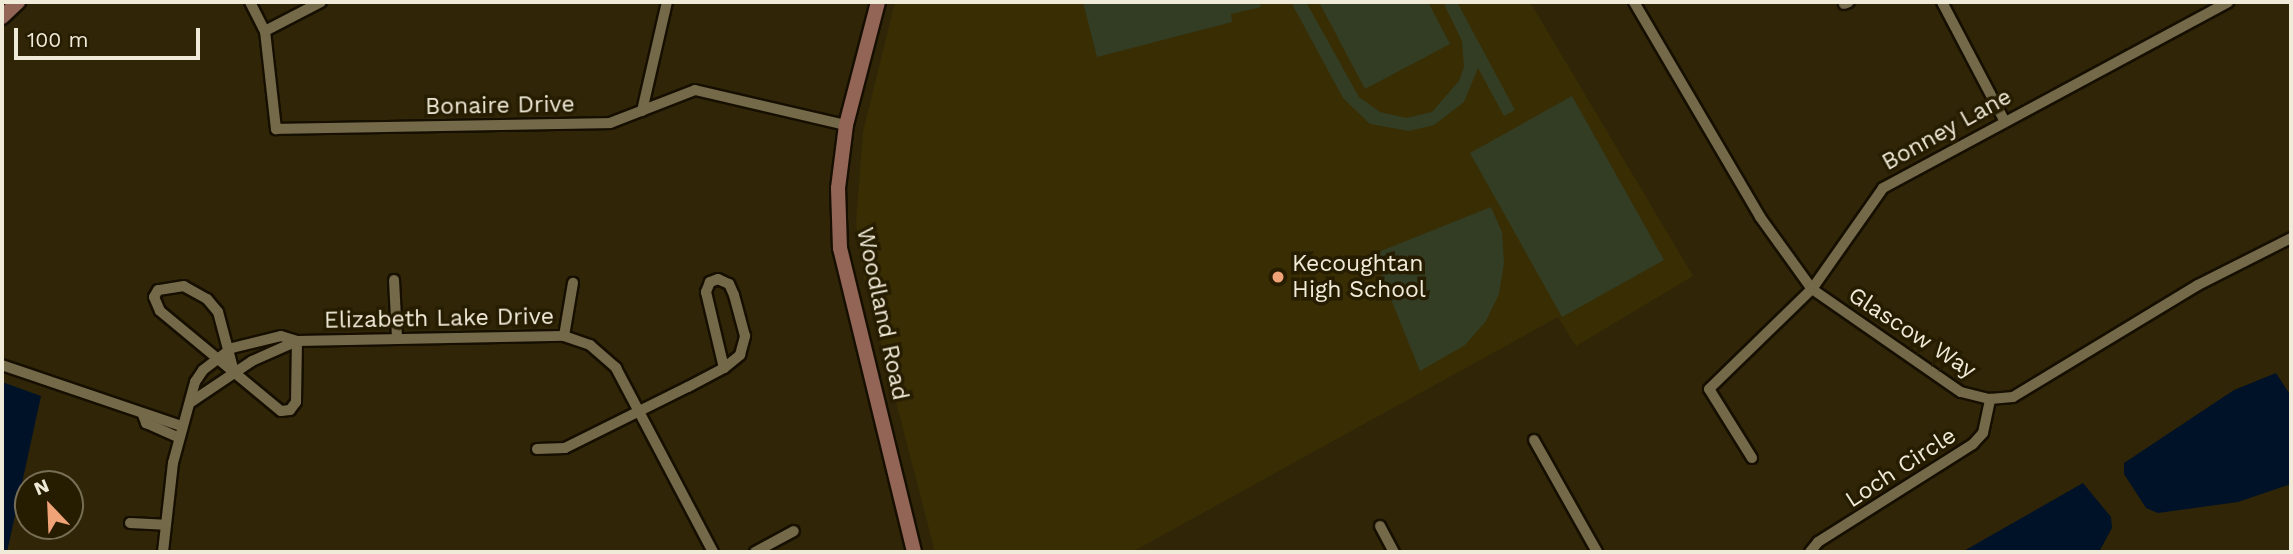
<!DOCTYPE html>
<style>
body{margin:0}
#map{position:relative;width:2293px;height:554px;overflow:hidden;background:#302607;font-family:"Work Sans",sans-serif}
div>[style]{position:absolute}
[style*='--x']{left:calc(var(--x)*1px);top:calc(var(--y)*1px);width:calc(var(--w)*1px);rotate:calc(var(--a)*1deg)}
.built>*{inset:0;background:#392d04}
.green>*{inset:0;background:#333d24}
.water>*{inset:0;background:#001228}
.roads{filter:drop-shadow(2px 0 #160f00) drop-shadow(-2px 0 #160f00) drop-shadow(0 2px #160f00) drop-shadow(0 -2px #160f00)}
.minor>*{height:10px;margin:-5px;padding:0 5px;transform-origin:5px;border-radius:5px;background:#746949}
.secondary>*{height:14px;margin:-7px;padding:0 7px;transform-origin:7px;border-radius:7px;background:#936556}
.dots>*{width:19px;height:19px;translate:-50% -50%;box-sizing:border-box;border:4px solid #261c00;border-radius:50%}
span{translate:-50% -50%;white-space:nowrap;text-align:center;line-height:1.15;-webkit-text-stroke:7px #261c00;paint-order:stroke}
.street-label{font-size:23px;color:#f0ead8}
.poi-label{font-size:23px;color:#f0ead8}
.left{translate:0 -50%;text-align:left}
.frame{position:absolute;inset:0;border:4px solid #f0ead8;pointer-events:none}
.north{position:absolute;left:14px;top:470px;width:70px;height:70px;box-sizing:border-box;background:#261c00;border:2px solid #776e56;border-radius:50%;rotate:337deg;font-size:19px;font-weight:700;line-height:28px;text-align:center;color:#f0ead8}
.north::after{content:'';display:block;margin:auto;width:24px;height:32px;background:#efa377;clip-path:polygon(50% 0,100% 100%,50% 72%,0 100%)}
.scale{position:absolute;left:14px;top:28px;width:186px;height:32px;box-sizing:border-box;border:4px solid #f0ead8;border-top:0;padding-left:9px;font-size:21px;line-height:24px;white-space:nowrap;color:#f0ead8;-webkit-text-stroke:5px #261c00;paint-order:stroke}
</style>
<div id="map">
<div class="built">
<i style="clip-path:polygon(895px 2px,1530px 2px,1693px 276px,1576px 346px,1558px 317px,1132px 552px,935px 552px,864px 278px,856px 223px,863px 132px)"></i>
</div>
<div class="green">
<i style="clip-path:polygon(1083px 2px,1260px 2px,1261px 7px,1231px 14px,1232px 22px,1097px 57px)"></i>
<i style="clip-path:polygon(1291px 2px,1306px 2px,1359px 97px,1380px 112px,1406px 118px,1432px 112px,1459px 81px,1464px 67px,1462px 41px,1443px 2px,1457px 2px,1515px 110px,1504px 116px,1478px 68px,1464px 102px,1434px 125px,1409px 131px,1370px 124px,1343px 98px)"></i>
<i style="clip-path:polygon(1319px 2px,1428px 2px,1450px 44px,1365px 89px)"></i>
<i style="clip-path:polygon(1572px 96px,1664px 260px,1562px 317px,1470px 153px)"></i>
<i style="clip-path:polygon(1491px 207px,1502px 232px,1504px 263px,1499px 294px,1486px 321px,1465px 345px,1420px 371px,1376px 262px,1381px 251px)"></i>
</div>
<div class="water">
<i style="clip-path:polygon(2276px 373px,2291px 396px,2291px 484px,2238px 502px,2158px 513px,2146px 508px,2124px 474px,2124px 463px,2234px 390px)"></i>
<i style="clip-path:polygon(2px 382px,41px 396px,7px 552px,2px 552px)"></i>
<i style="clip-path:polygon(2083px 483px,2111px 517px,2112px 528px,2099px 552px,1962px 552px)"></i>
</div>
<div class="roads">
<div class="minor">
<i style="--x:250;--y:2;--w:33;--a:63"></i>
<i style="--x:265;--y:31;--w:99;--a:83.6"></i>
<i style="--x:276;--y:129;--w:334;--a:-1"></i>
<i style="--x:610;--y:123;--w:91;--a:-21.2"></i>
<i style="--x:695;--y:90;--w:155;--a:13.1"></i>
<i style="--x:1634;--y:2;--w:249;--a:59.6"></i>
<i style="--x:1760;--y:217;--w:89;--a:54.2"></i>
<i style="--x:1812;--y:289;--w:181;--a:34.7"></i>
<i style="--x:1961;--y:392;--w:30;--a:14"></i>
<i style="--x:1990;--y:399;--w:23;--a:-5"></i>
<i style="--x:2013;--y:397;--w:216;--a:-31.2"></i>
<i style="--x:2198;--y:285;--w:104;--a:-26.8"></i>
<i style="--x:1942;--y:2;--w:133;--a:62.3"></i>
<i style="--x:1844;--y:4;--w:5;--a:-22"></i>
<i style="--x:265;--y:31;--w:63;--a:-27.4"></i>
<i style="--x:642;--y:111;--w:112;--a:-77.1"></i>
<i style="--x:394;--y:280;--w:58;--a:87"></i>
<i style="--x:564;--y:336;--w:54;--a:-80.4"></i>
<i style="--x:2;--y:365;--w:189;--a:18.8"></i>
<i style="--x:234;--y:372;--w:62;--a:-104.9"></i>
<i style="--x:218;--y:312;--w:17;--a:-130"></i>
<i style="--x:207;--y:299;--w:26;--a:-151"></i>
<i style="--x:184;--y:286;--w:26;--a:171"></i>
<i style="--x:158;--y:290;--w:8;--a:120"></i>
<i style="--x:154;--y:297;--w:15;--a:67"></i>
<i style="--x:160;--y:311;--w:157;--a:39.6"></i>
<i style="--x:281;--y:411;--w:9;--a:-6"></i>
<i style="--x:290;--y:410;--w:10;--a:-53"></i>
<i style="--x:296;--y:402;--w:61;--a:-89.1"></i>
<i style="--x:191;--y:402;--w:73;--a:-33.9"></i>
<i style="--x:252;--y:361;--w:49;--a:-24"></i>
<i style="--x:143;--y:415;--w:9;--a:69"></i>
<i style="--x:146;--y:423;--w:35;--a:24"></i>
<i style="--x:1534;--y:440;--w:129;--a:60.6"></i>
<i style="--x:537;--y:449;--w:28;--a:-2"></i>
<i style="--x:565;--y:448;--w:137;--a:-26.4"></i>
<i style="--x:688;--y:387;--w:41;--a:-27.8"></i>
<i style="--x:724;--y:368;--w:21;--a:-39"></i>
<i style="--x:740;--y:355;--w:20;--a:-75"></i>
<i style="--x:745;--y:336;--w:42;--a:-105"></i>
<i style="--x:734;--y:295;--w:12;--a:-114"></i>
<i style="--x:729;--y:284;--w:12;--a:-156"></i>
<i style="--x:718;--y:279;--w:9;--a:159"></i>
<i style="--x:710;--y:282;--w:11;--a:112"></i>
<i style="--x:706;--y:292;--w:78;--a:76.7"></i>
<i style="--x:1752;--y:458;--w:81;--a:-121.9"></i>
<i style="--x:1709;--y:389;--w:144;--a:-44.2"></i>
<i style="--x:1812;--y:289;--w:123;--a:-54.9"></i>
<i style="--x:1883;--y:188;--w:392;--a:-28.3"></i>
<i style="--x:130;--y:523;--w:35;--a:3"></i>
<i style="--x:1380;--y:526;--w:30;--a:62"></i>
<i style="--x:163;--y:552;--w:90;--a:-83.6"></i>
<i style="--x:173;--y:463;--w:84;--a:-74.8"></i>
<i style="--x:195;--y:382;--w:14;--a:-56"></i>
<i style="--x:203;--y:370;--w:36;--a:-37"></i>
<i style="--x:232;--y:348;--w:50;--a:-13.8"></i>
<i style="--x:281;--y:336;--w:17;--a:17"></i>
<i style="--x:297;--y:341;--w:267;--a:-1.1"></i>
<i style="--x:564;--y:336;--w:28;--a:19"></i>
<i style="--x:590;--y:345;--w:35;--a:41"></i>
<i style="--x:616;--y:368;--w:208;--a:62.2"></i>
<i style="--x:755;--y:552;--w:44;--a:-28.3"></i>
<i style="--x:1810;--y:552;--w:13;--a:-51"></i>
<i style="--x:1818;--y:542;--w:183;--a:-32.3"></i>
<i style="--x:1973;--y:444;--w:15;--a:-48"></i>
<i style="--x:1983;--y:433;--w:35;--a:-78"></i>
</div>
<div class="secondary">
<i style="--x:878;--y:2;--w:127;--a:104.6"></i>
<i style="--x:846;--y:125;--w:64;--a:97.2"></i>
<i style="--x:838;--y:188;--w:60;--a:88.1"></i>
<i style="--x:840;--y:248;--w:313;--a:76.3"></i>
<i style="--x:2;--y:17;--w:22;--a:-43"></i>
</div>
</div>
<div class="dots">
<i style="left:1278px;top:277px;background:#efa377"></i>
</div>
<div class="street-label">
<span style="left:500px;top:106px;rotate:-1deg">Bonaire Drive</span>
<span style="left:1947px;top:130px;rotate:-29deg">Bonney Lane</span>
<span style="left:882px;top:314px;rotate:78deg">Woodland Road</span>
<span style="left:439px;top:319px;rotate:-1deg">Elizabeth Lake Drive</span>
<span style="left:1912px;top:333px;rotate:33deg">Glascow Way</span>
<span style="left:1901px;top:468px;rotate:-33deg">Loch Circle</span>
</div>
<div class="poi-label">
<span class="left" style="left:1292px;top:277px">Kecoughtan<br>High School</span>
</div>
<div class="frame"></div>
<div class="north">N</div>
<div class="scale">100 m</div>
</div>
